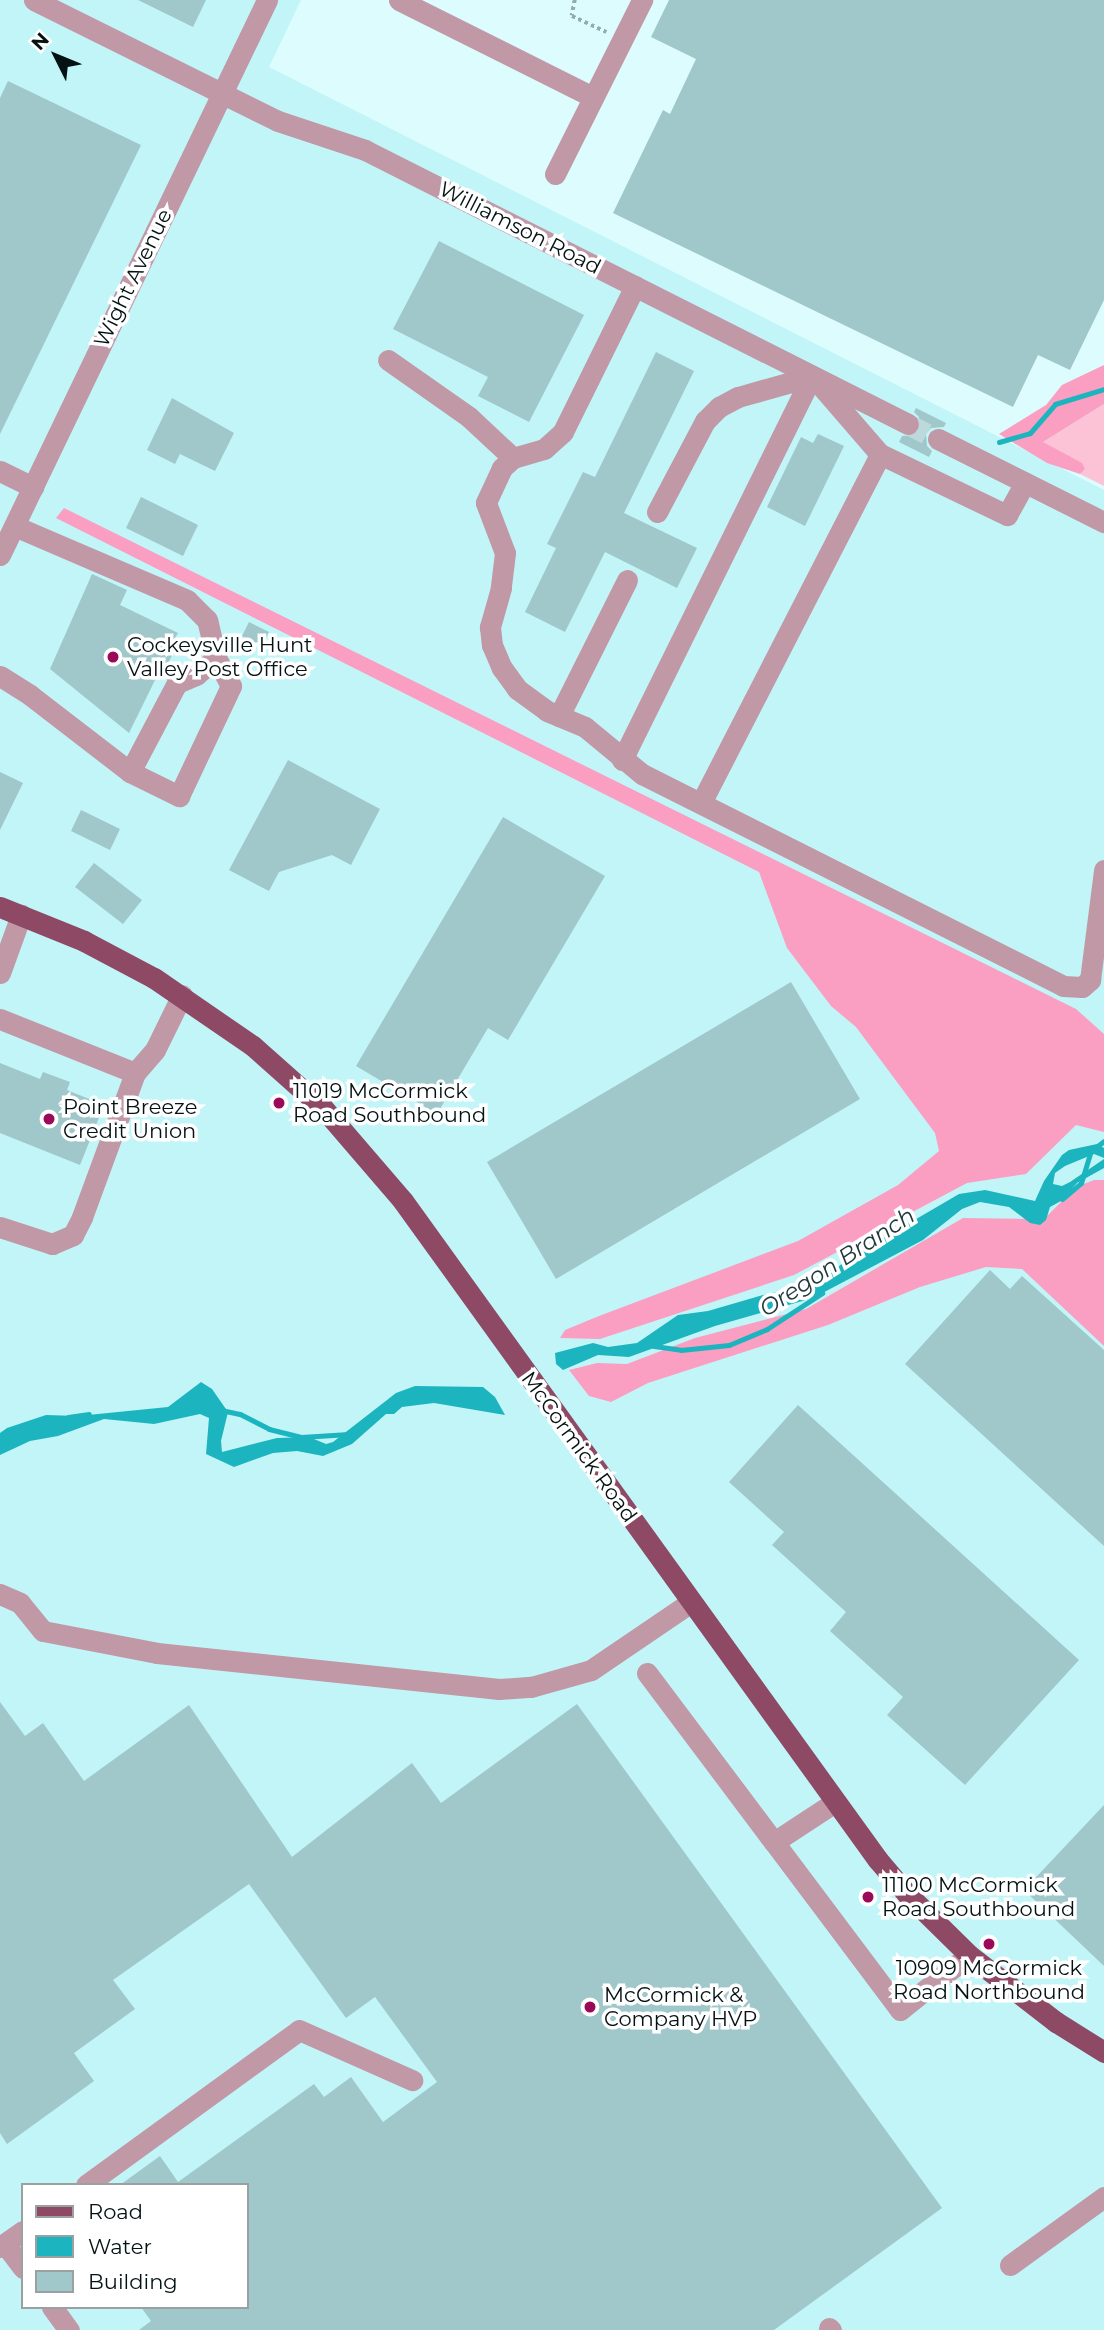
<!DOCTYPE html>
<style>
body{margin:0}
#map{position:relative;width:1104px;height:2330px;overflow:hidden;background:#dcfcfe;font-family:Montserrat,sans-serif}
div>[style]{position:absolute}
[style*='--x']{left:calc(var(--x)*1px);top:calc(var(--y)*1px);width:calc(var(--w)*1px);rotate:calc(var(--a)*1deg)}
.built>*{inset:0;background:#c2f5f8}
.green>*{inset:0;background:#fcc2d6}
.forest>*{inset:0;background:#fa9fc1}
.water>*{inset:0;background:#1cb5bf}
.stream>*{height:5px;margin:-2.5px;padding:0 2.5px;transform-origin:2.5px;border-radius:2.5px;background:#1cb5bf}
.building>*{inset:0;background:#a0c7ca}
.minor-tunnel>*{height:21px;margin-top:-10.5px;transform-origin:0;background:repeating-linear-gradient(90deg,#bcd9db 0 21px,transparent 0 31px)}
.path>*{height:3.5px;margin-top:-1.75px;transform-origin:0;background:repeating-linear-gradient(90deg,#92acae 0 3.5px,transparent 0 7px)}
.minor>*{height:21px;margin:-10.5px;padding:0 10.5px;transform-origin:10.5px;border-radius:10.5px;background:#c098a6}
.major>*{height:21px;margin:-10.5px;padding:0 10.5px;transform-origin:10.5px;border-radius:10.5px;background:#8e4965}
.dots>*{width:19px;height:19px;translate:-50% -50%;box-sizing:border-box;border:4px solid #fff;border-radius:50%}
span{translate:-50% -50%;white-space:nowrap;text-align:center;line-height:1.15;-webkit-text-stroke:7px #fff;paint-order:stroke}
.street-label{font-size:21px;color:#041213}
.poi-label{font-size:21px;color:#041213}
.left{translate:0 -50%;text-align:left}
.water-label{font-size:23px;color:#22393b;font-style:italic}
.legend{position:absolute;left:21px;top:2183px;width:228px;height:126px;box-sizing:border-box;background:#fff;border:2px solid #9ba0a1;margin:0;padding:9px 12px;list-style:none;font-size:21px;color:#041213}
.legend li{display:flex;align-items:center;gap:14px;height:35px}
.legend b{width:35px;border:2px solid #9ba0a1}
.north{position:absolute;left:21px;top:21px;width:70px;height:70px;-webkit-text-stroke:5px #fff;paint-order:stroke;rotate:313deg;font-size:19px;font-weight:700;line-height:28px;text-align:center;color:#041213}
.north::after{content:'';display:block;margin:auto;width:24px;height:32px;background:#041213;clip-path:polygon(50% 0,100% 100%,50% 72%,0 100%)}
</style>
<div id="map">
<div class="built">
<i style="clip-path:polygon(evenodd,0 0,301px 0,269px 67px,1104px 490px,1104px 2330px,0 2330px,0 0,23px 2185px,247px 2185px,247px 2307px,23px 2307px,23px 2185px)"></i>
</div>
<div class="green">
<i style="clip-path:polygon(1104px 404px,1104px 486px,1080px 474px,1085px 469px,1043px 442px)"></i>
</div>
<div class="forest">
<i style="clip-path:polygon(1104px 365px,1104px 404px,1043px 442px,1082px 463px,1085px 469px,1080px 474px,1047px 463px,999px 434px,1046px 405px,1062px 385px)"></i>
<i style="clip-path:polygon(64px 508px,1076px 1009px,1104px 1034px,1104px 1132px,1076px 1125px,1026px 1174px,967px 1183px,794px 1275px,600px 1339px,560px 1338px,565px 1330px,599px 1316px,798px 1241px,898px 1185px,939px 1151px,935px 1133px,856px 1027px,831px 1006px,787px 948px,759px 872px,56px 518px)"></i>
<i style="clip-path:polygon(1094px 1180px,1104px 1180px,1104px 1346px,1022px 1269px,986px 1267px,920px 1287px,828px 1325px,648px 1383px,611px 1402px,589px 1396px,569px 1370px,597px 1363px,627px 1364px,695px 1338px,806px 1309px,963px 1218px,1044px 1219px,1076px 1187px)"></i>
</div>
<div class="water">
<i style="clip-path:polygon(1097px 1144px,1104px 1148px,1104px 1158px,1094px 1154px,1065px 1166px,1055px 1173px,1053px 1184px,1062px 1186px,1070px 1182px,1104px 1159px,1104px 1168px,1077px 1183px,1061px 1201px,1050px 1207px,1046px 1220px,1040px 1225px,1030px 1223px,1009px 1207px,980px 1202px,962px 1209px,923px 1240px,813px 1298px,715px 1326px,629px 1357px,598px 1355px,563px 1370px,556px 1364px,555px 1353px,593px 1343px,608px 1347px,637px 1343px,678px 1315px,708px 1311px,763px 1295px,819px 1284px,846px 1260px,959px 1194px,985px 1190px,1035px 1201px,1044px 1181px,1062px 1155px,1069px 1150px)"></i>
<i style="clip-path:polygon(201px 1382px,212px 1389px,228px 1412px,221px 1441px,222px 1452px,277px 1438px,309px 1437px,326px 1444px,333px 1442px,396px 1393px,415px 1386px,483px 1387px,495px 1397px,505px 1415px,434px 1403px,402px 1407px,394px 1414px,386px 1414px,352px 1444px,323px 1456px,297px 1451px,273px 1453px,234px 1467px,206px 1454px,209px 1418px,200px 1414px,154px 1424px,104px 1419px,58px 1436px,30px 1441px,0 1455px,0 1433px,7px 1428px,46px 1415px,78px 1416px,168px 1407px)"></i>
</div>
<div class="stream">
<i style="--x:999;--y:442;--w:32;--a:-16"></i>
<i style="--x:1030;--y:433;--w:38;--a:-49"></i>
<i style="--x:1055;--y:404;--w:51;--a:-17"></i>
<i style="--x:1062;--y:1199;--w:25;--a:-40"></i>
<i style="--x:1081;--y:1183;--w:34;--a:-73"></i>
<i style="--x:1091;--y:1151;--w:16;--a:-38"></i>
<i style="--x:654;--y:1346;--w:27;--a:8"></i>
<i style="--x:681;--y:1350;--w:48;--a:-5.9"></i>
<i style="--x:729;--y:1345;--w:41;--a:-22.8"></i>
<i style="--x:767;--y:1329;--w:66;--a:-33.2"></i>
<i style="--x:221;--y:1410;--w:19;--a:12"></i>
<i style="--x:240;--y:1414;--w:33;--a:27"></i>
<i style="--x:269;--y:1429;--w:33;--a:14"></i>
<i style="--x:301;--y:1437;--w:48;--a:-3.6"></i>
<i style="--x:68;--y:1417;--w:21;--a:-8"></i>
</div>
<div class="building">
<i style="clip-path:polygon(138px 0,206px 0,193px 27px)"></i>
<i style="clip-path:polygon(669px 0,1104px 0,1104px 300px,1070px 370px,1038px 355px,1013px 407px,613px 213px,663px 110px,670px 114px,696px 59px,651px 37px)"></i>
<i style="clip-path:polygon(8px 81px,141px 145px,0 434px,0 98px)"></i>
<i style="clip-path:polygon(439px 241px,584px 315px,529px 422px,478px 396px,488px 377px,393px 329px)"></i>
<i style="clip-path:polygon(656px 352px,694px 371px,624px 513px,697px 548px,677px 588px,605px 552px,565px 632px,525px 612px,556px 548px,547px 544px,583px 472px,595px 477px)"></i>
<i style="clip-path:polygon(172px 398px,234px 433px,215px 471px,180px 454px,175px 464px,147px 450px)"></i>
<i style="clip-path:polygon(916px 408px,946px 423px,944px 427px,931px 428px,926px 434px,927px 446px,932px 451px,929px 457px,899px 442px,902px 436px,915px 435px,920px 429px,919px 417px,914px 412px)"></i>
<i style="clip-path:polygon(818px 434px,844px 446px,805px 526px,767px 507px,801px 437px,813px 443px)"></i>
<i style="clip-path:polygon(141px 497px,198px 525px,183px 556px,126px 528px)"></i>
<i style="clip-path:polygon(92px 574px,127px 590px,120px 605px,178px 633px,173px 642px,177px 645px,162px 676px,158px 674px,129px 733px,50px 669px)"></i>
<i style="clip-path:polygon(249px 622px,269px 632px,262px 646px,242px 636px)"></i>
<i style="clip-path:polygon(288px 760px,380px 809px,351px 865px,332px 855px,279px 872px,269px 891px,229px 870px)"></i>
<i style="clip-path:polygon(0 772px,23px 783px,0 830px)"></i>
<i style="clip-path:polygon(81px 810px,120px 829px,110px 850px,71px 831px)"></i>
<i style="clip-path:polygon(503px 817px,605px 876px,508px 1040px,488px 1028px,437px 1114px,356px 1066px)"></i>
<i style="clip-path:polygon(94px 863px,142px 900px,123px 924px,75px 887px)"></i>
<i style="clip-path:polygon(791px 982px,860px 1099px,556px 1279px,487px 1162px)"></i>
<i style="clip-path:polygon(0 1063px,40px 1079px,43px 1072px,70px 1082px,67px 1090px,104px 1105px,80px 1165px,0 1133px)"></i>
<i style="clip-path:polygon(990px 1270px,1010px 1289px,1022px 1276px,1104px 1350px,1104px 1546px,905px 1364px)"></i>
<i style="clip-path:polygon(798px 1405px,1079px 1660px,965px 1785px,887px 1715px,903px 1697px,830px 1631px,846px 1612px,772px 1545px,784px 1532px,729px 1482px)"></i>
<i style="clip-path:polygon(0 1702px,25px 1736px,43px 1723px,84px 1781px,189px 1705px,292px 1857px,412px 1763px,441px 1803px,577px 1704px,942px 2208px,774px 2330px,139px 2330px,151px 2321px,141px 2307px,247px 2307px,247px 2185px,120px 2185px,160px 2156px,178px 2182px,314px 2084px,324px 2097px,351px 2077px,383px 2122px,437px 2082px,375px 1997px,346px 2018px,249px 1884px,113px 1980px,135px 2009px,74px 2053px,94px 2081px,7px 2144px,0 2133px)"></i>
<i style="clip-path:polygon(1104px 1805px,1104px 1966px,1024px 1890px)"></i>
</div>
<div class="minor-tunnel">
<i style="--x:908;--y:424;--w:34;--a:27"></i>
</div>
<div class="path">
<i style="--x:575;--y:0;--w:16;--a:101"></i>
<i style="--x:572;--y:16;--w:38;--a:25"></i>
</div>
<div class="minor">
<i style="--x:34;--y:0;--w:272;--a:26.4"></i>
<i style="--x:278;--y:121;--w:92;--a:18.4"></i>
<i style="--x:365;--y:150;--w:608;--a:26.78"></i>
<i style="--x:399;--y:0;--w:217;--a:26.6"></i>
<i style="--x:555;--y:174;--w:195;--a:-63.4"></i>
<i style="--x:635;--y:286;--w:163;--a:116.3"></i>
<i style="--x:563;--y:432;--w:25;--a:138"></i>
<i style="--x:544;--y:449;--w:32;--a:164"></i>
<i style="--x:513;--y:458;--w:15;--a:138"></i>
<i style="--x:502;--y:468;--w:38;--a:115"></i>
<i style="--x:486;--y:503;--w:53;--a:69.2"></i>
<i style="--x:505;--y:553;--w:35;--a:97"></i>
<i style="--x:501;--y:588;--w:41;--a:105.8"></i>
<i style="--x:490;--y:627;--w:18;--a:84"></i>
<i style="--x:492;--y:645;--w:25;--a:67"></i>
<i style="--x:502;--y:668;--w:26;--a:54"></i>
<i style="--x:517;--y:689;--w:37;--a:36"></i>
<i style="--x:547;--y:711;--w:41;--a:22.8"></i>
<i style="--x:585;--y:727;--w:74;--a:39.5"></i>
<i style="--x:642;--y:774;--w:471;--a:26.7"></i>
<i style="--x:1063;--y:986;--w:19;--a:3"></i>
<i style="--x:1082;--y:987;--w:11;--a:-41"></i>
<i style="--x:1090;--y:980;--w:111;--a:-82.7"></i>
<i style="--x:388;--y:360;--w:99;--a:35.1"></i>
<i style="--x:469;--y:417;--w:60;--a:43"></i>
<i style="--x:821;--y:386;--w:90;--a:49.1"></i>
<i style="--x:880;--y:454;--w:141;--a:25.7"></i>
<i style="--x:1007;--y:515;--w:37;--a:-61"></i>
<i style="--x:938;--y:439;--w:186;--a:26.6"></i>
<i style="--x:0;--y:471;--w:37;--a:26"></i>
<i style="--x:657;--y:512;--w:103;--a:-62.2"></i>
<i style="--x:705;--y:421;--w:20;--a:-45"></i>
<i style="--x:719;--y:407;--w:21;--a:-28"></i>
<i style="--x:738;--y:397;--w:77;--a:-15.8"></i>
<i style="--x:0;--y:555;--w:616;--a:-64.31"></i>
<i style="--x:0;--y:676;--w:36;--a:32"></i>
<i style="--x:30;--y:695;--w:126;--a:37.6"></i>
<i style="--x:130;--y:772;--w:55;--a:26.1"></i>
<i style="--x:179;--y:796;--w:122;--a:-64.7"></i>
<i style="--x:231;--y:686;--w:32;--a:-118"></i>
<i style="--x:216;--y:658;--w:39;--a:-103"></i>
<i style="--x:207;--y:620;--w:28;--a:-135"></i>
<i style="--x:187;--y:600;--w:188;--a:-156.8"></i>
<i style="--x:559;--y:716;--w:152;--a:-63.4"></i>
<i style="--x:622;--y:760;--w:428;--a:-63.7"></i>
<i style="--x:130;--y:772;--w:101;--a:-62.2"></i>
<i style="--x:177;--y:683;--w:21;--a:-23"></i>
<i style="--x:196;--y:675;--w:26;--a:-40"></i>
<i style="--x:701;--y:803;--w:392;--a:-62.8"></i>
<i style="--x:0;--y:973;--w:62;--a:-70.1"></i>
<i style="--x:0;--y:1019;--w:145;--a:21.8"></i>
<i style="--x:0;--y:1227;--w:55;--a:18.1"></i>
<i style="--x:52;--y:1244;--w:23;--a:-23"></i>
<i style="--x:73;--y:1235;--w:20;--a:-63"></i>
<i style="--x:82;--y:1217;--w:153;--a:-69.8"></i>
<i style="--x:135;--y:1073;--w:30;--a:-49"></i>
<i style="--x:155;--y:1050;--w:61;--a:-63.9"></i>
<i style="--x:0;--y:1594;--w:22;--a:24"></i>
<i style="--x:20;--y:1603;--w:36;--a:51"></i>
<i style="--x:43;--y:1631;--w:116;--a:10.9"></i>
<i style="--x:157;--y:1653;--w:344;--a:6"></i>
<i style="--x:499;--y:1689;--w:32;--a:-4"></i>
<i style="--x:531;--y:1687;--w:62;--a:-15.8"></i>
<i style="--x:591;--y:1670;--w:121;--a:-34.2"></i>
<i style="--x:647;--y:1673;--w:211;--a:53.1"></i>
<i style="--x:835;--y:1802;--w:73;--a:146.7"></i>
<i style="--x:774;--y:1842;--w:210;--a:53.1"></i>
<i style="--x:900;--y:2010;--w:88;--a:-38.6"></i>
<i style="--x:86;--y:2185;--w:263;--a:-36"></i>
<i style="--x:299;--y:2030;--w:124;--a:23.9"></i>
<i style="--x:5;--y:2244;--w:30;--a:53"></i>
<i style="--x:0;--y:2247;--w:28;--a:-35"></i>
<i style="--x:1010;--y:2265;--w:116;--a:-35.9"></i>
<i style="--x:52;--y:2307;--w:29;--a:54"></i>
<i style="--x:829;--y:2328;--w:3;--a:45"></i>
</div>
<div class="major">
<i style="--x:0;--y:907;--w:91;--a:22"></i>
<i style="--x:84;--y:941;--w:79;--a:27.9"></i>
<i style="--x:154;--y:978;--w:120;--a:34.5"></i>
<i style="--x:253;--y:1046;--w:95;--a:41.6"></i>
<i style="--x:324;--y:1109;--w:121;--a:49.3"></i>
<i style="--x:403;--y:1201;--w:812;--a:54.22"></i>
<i style="--x:878;--y:1860;--w:45;--a:49.5"></i>
<i style="--x:907;--y:1894;--w:87;--a:44.5"></i>
<i style="--x:969;--y:1955;--w:110;--a:37.6"></i>
<i style="--x:1056;--y:2022;--w:57;--a:32"></i>
</div>
<div class="dots">
<i style="left:113px;top:657px;background:#9b0959"></i>
<i style="left:279px;top:1103px;background:#9b0959"></i>
<i style="left:49px;top:1119px;background:#9b0959"></i>
<i style="left:868px;top:1897px;background:#9b0959"></i>
<i style="left:989px;top:1944px;background:#9b0959"></i>
<i style="left:590px;top:2007px;background:#9b0959"></i>
</div>
<div class="street-label">
<span style="left:520px;top:228px;rotate:27deg">Williamson Road</span>
<span style="left:133px;top:278px;rotate:-64deg">Wight Avenue</span>
<span style="left:579px;top:1447px;rotate:54deg">McCormick Road</span>
</div>
<div class="poi-label">
<span class="left" style="left:127px;top:657px">Cockeysville Hunt<br>Valley Post Office</span>
<span class="left" style="left:293px;top:1103px">11019 McCormick<br>Road Southbound</span>
<span class="left" style="left:63px;top:1119px">Point Breeze<br>Credit Union</span>
<span class="left" style="left:882px;top:1897px">11100 McCormick<br>Road Southbound</span>
<span style="left:989px;top:1980px">10909 McCormick<br>Road Northbound</span>
<span class="left" style="left:604px;top:2007px">McCormick &amp;<br>Company HVP</span>
</div>
<div class="water-label">
<span style="left:837px;top:1262px;rotate:-33deg">Oregon Branch</span>
</div>
<ul class="legend">
<li><b style="height:9px;background:#8e4965"></b>Road</li>
<li><b style="height:19px;background:#1cb5bf"></b>Water</li>
<li><b style="height:19px;background:#a0c7ca"></b>Building</li>
</ul>
<div class="north">N</div>
</div>
